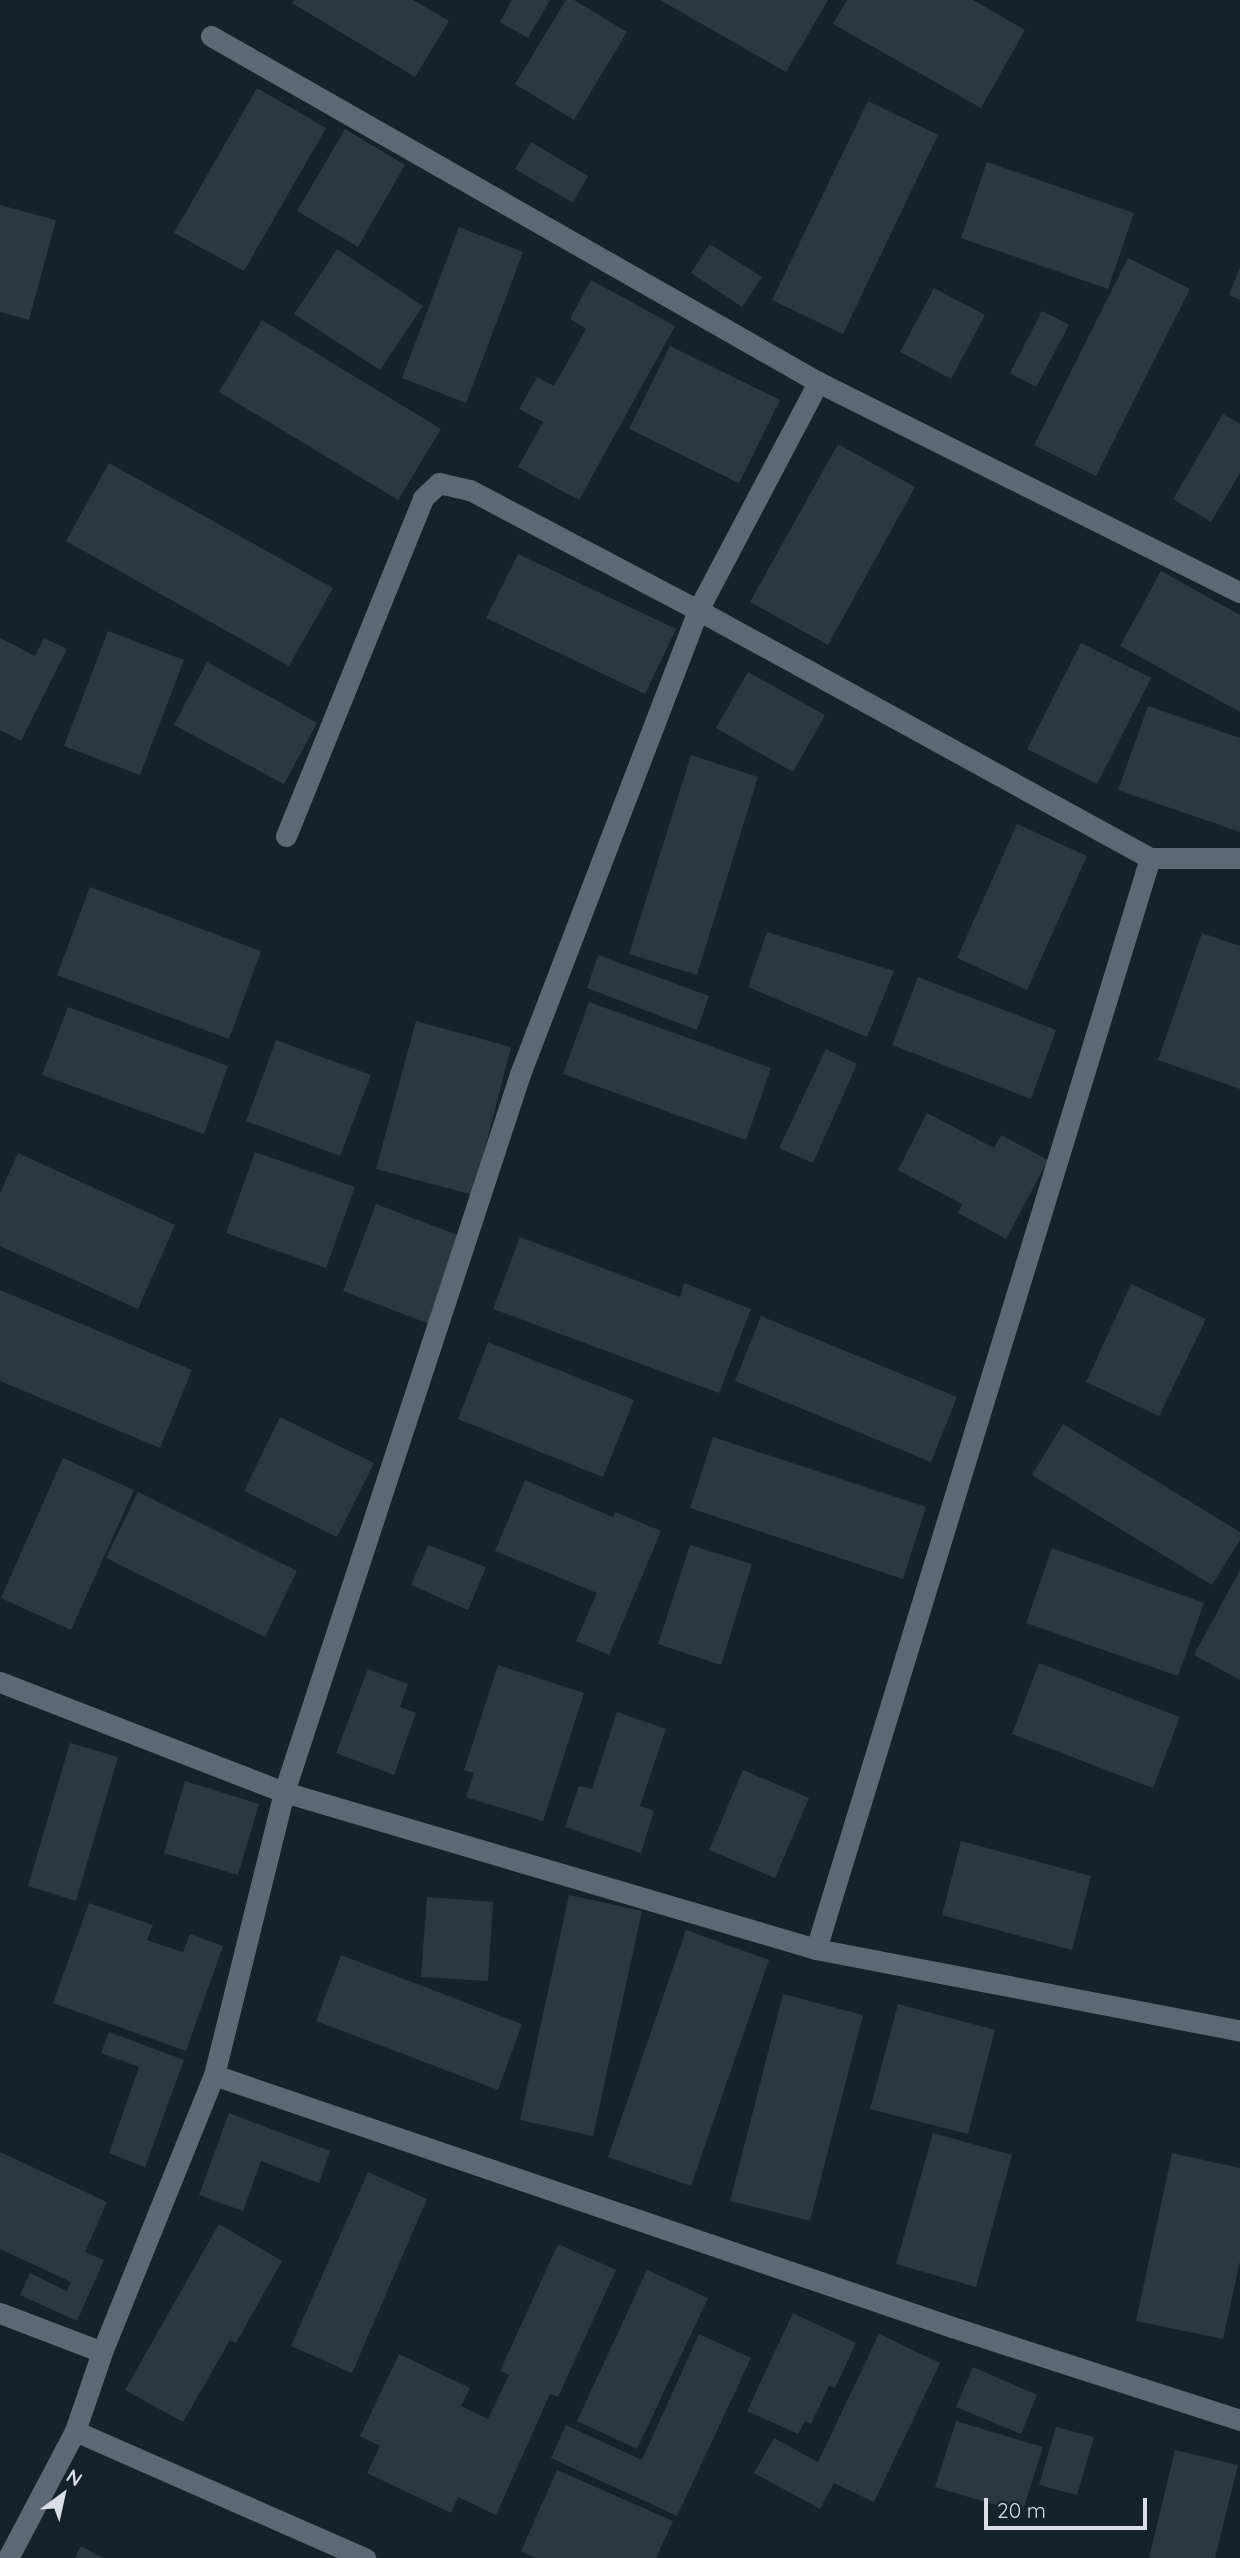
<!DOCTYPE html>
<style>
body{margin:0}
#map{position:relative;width:1240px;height:2558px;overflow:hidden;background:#15212b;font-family:Quicksand,sans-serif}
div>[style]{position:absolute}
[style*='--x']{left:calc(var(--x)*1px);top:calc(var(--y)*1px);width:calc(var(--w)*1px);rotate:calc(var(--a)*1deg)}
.building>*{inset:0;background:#2b3842}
.street>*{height:21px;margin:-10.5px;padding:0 10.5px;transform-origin:10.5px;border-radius:10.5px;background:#5c6975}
span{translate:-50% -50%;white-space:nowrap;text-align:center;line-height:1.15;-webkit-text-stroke:5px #15212b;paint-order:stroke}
.north{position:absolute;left:28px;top:2460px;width:70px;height:70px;-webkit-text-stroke:5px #15212b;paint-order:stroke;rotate:33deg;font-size:19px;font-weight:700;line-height:28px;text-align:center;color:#d8dfe6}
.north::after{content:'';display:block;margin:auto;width:24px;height:32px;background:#d8dfe6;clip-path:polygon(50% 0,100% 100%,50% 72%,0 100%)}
.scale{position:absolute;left:984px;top:2498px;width:163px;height:32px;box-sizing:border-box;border:4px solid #d8dfe6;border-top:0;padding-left:9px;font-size:21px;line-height:24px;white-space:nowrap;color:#d8dfe6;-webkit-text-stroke:5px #15212b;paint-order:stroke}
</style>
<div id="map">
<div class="building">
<i style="clip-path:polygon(294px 0,413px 0,449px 21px,415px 77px,292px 3px)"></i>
<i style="clip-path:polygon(512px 0,550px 0,528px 38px,500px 22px)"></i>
<i style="clip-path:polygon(566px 0,574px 0,627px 32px,574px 120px,515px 84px)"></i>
<i style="clip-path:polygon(660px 0,828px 0,786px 72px)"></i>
<i style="clip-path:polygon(847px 0,973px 0,1025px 30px,981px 108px,833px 24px)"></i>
<i style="clip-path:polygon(257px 88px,326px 128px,244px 271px,174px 233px)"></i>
<i style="clip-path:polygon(868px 101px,938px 135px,843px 334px,772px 300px)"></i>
<i style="clip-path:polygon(345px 129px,405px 165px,358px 247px,297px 211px)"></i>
<i style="clip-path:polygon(531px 142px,588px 176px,573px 203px,515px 169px)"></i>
<i style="clip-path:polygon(987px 162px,1134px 213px,1108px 289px,961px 238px)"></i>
<i style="clip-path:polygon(0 205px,56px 220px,29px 320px,0 312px)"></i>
<i style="clip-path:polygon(459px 227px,523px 252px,466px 403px,402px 378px)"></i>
<i style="clip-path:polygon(710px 244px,762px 277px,742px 307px,691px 273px)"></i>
<i style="clip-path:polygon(337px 249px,423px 306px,380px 370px,294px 314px)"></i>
<i style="clip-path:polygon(1128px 258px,1190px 289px,1096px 476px,1034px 445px)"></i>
<i style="clip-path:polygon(1240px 267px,1240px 300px,1229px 295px)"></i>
<i style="clip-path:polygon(591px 280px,675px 326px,579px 500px,518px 467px,543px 422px,519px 409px,537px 377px,554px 386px,586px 329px,570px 319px)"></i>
<i style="clip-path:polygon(934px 288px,985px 315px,951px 379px,900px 352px)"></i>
<i style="clip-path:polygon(1042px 311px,1069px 325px,1036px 387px,1010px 373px)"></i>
<i style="clip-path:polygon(262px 320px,441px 429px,398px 500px,219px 392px)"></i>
<i style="clip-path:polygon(670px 346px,780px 400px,739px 483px,629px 429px)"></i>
<i style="clip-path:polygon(1223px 414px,1240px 424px,1240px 473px,1211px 522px,1173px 499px)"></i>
<i style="clip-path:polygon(838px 444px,915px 487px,828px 645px,750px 602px)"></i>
<i style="clip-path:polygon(109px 463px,333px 588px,289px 666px,66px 541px)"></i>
<i style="clip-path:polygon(518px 554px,676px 629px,645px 694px,486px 618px)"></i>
<i style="clip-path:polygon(1161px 571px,1240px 615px,1240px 712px,1120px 646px)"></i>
<i style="clip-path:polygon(108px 631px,184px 660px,140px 775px,64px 746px)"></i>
<i style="clip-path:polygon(0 638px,35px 656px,44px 638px,67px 649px,21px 741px,0 730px)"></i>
<i style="clip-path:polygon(1081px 643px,1151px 678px,1097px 784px,1027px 749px)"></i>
<i style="clip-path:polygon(207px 662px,317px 723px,284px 784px,174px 725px)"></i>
<i style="clip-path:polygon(748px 672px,825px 715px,793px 772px,716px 728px)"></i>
<i style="clip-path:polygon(1148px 706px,1240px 738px,1240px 832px,1118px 790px)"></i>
<i style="clip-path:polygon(691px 755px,758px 777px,697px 975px,629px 954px)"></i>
<i style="clip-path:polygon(1017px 824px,1087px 856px,1027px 990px,957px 958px)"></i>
<i style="clip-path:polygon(90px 887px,261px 951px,229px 1039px,57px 975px)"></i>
<i style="clip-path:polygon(767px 932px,894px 971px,867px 1037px,748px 987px)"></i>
<i style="clip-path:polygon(1202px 933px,1240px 946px,1240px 1089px,1158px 1060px)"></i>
<i style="clip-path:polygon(598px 955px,709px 996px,697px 1030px,587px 988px)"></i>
<i style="clip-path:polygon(918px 977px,1056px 1030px,1031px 1099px,892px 1045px)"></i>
<i style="clip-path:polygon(589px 1002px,771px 1068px,746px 1140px,563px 1074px)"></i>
<i style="clip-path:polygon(68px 1007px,228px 1066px,204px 1134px,42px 1075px)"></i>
<i style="clip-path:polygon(416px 1021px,511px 1047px,473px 1195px,376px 1169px)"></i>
<i style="clip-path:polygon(276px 1040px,371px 1075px,340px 1156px,246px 1121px)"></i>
<i style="clip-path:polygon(826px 1049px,857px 1064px,813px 1163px,779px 1148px)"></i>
<i style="clip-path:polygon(927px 1113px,994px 1148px,1001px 1135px,1048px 1160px,1006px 1239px,958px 1213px,962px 1204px,898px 1170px)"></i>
<i style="clip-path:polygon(255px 1152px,355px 1187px,326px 1268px,226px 1233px)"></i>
<i style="clip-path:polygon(18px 1153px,175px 1225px,138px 1309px,0 1246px,0 1193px)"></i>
<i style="clip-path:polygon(376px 1204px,463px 1237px,429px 1324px,343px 1291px)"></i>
<i style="clip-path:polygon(520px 1237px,680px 1297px,684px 1283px,751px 1309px,719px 1393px,493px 1309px)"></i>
<i style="clip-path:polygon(1131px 1284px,1206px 1319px,1159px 1416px,1086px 1382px)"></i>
<i style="clip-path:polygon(0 1290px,192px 1370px,160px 1448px,0 1381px)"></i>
<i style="clip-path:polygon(761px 1316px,957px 1397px,931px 1462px,735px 1381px)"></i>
<i style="clip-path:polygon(488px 1342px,634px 1400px,603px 1477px,458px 1419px)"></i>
<i style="clip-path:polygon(280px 1417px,374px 1463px,337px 1537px,244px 1491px)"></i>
<i style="clip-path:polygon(1063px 1424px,1240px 1532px,1240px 1540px,1212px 1585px,1032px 1475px)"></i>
<i style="clip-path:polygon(713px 1437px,926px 1507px,903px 1579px,690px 1508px)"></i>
<i style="clip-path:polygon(63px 1458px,134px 1490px,71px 1630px,1px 1598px)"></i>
<i style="clip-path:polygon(525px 1480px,613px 1517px,615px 1512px,661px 1531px,609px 1655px,576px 1641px,597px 1593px,495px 1551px)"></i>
<i style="clip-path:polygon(138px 1492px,297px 1571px,265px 1637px,106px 1558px)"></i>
<i style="clip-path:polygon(428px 1545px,486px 1567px,468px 1610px,411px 1585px)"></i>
<i style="clip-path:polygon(690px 1545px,752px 1564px,721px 1665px,658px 1644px)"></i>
<i style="clip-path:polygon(1052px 1548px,1204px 1603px,1178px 1676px,1026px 1623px)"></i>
<i style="clip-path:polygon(1240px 1570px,1240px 1680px,1194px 1655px)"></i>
<i style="clip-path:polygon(1039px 1663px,1180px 1717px,1153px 1788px,1012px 1734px)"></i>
<i style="clip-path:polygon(498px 1665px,584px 1693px,543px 1821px,466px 1797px,474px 1773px,464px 1770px)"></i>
<i style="clip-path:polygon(368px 1669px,408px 1684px,400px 1707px,416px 1713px,394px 1775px,336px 1753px)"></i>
<i style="clip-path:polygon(617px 1712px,666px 1729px,640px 1806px,654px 1811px,641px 1853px,565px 1827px,579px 1786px,592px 1789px)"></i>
<i style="clip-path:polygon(70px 1743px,118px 1757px,76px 1901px,28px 1886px)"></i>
<i style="clip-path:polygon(743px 1770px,809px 1798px,775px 1878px,709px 1850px)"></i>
<i style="clip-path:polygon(185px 1781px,259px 1804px,238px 1875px,164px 1853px)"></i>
<i style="clip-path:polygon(961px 1841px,1091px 1876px,1072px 1950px,942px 1915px)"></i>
<i style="clip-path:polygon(569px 1895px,642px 1911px,593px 2136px,520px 2120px)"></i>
<i style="clip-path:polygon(427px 1897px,493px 1902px,488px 1981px,421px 1977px)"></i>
<i style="clip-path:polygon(89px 1903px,153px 1925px,147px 1940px,183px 1952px,190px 1934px,223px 1946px,186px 2051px,53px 2003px)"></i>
<i style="clip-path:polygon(686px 1930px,769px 1960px,691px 2186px,608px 2157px)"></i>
<i style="clip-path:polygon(341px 1955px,522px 2024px,498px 2090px,316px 2021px)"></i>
<i style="clip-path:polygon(783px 1994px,863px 2015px,810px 2221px,730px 2201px)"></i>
<i style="clip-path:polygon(898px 2004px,995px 2030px,968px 2134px,870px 2109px)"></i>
<i style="clip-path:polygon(109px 2032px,184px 2060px,145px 2167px,109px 2153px,139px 2067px,101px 2053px)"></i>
<i style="clip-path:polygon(229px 2113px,330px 2151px,319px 2183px,261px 2161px,243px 2211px,199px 2195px)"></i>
<i style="clip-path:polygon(933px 2133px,1012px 2155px,976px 2287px,896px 2264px)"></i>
<i style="clip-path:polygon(0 2152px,107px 2202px,85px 2252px,104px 2260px,77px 2321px,20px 2295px,30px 2273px,67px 2291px,71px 2282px,0 2249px)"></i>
<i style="clip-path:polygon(1172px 2153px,1240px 2168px,1240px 2261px,1223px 2339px,1136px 2321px)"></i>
<i style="clip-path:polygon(368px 2172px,427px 2199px,352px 2373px,291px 2346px)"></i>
<i style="clip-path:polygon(219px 2224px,282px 2261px,236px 2343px,230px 2340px,183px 2422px,125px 2390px)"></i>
<i style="clip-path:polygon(558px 2244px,616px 2270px,558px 2397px,550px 2394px,496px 2515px,458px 2497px,451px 2513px,367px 2473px,380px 2446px,360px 2436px,399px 2354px,470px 2388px,461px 2406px,488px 2419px,509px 2375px,500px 2371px)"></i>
<i style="clip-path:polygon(647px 2270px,708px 2298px,637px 2449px,577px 2421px)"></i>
<i style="clip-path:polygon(793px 2313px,856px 2343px,835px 2388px,829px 2386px,811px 2424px,805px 2421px,798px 2434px,747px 2411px)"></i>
<i style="clip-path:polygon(699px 2334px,751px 2358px,677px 2516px,551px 2458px,566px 2425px,642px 2460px)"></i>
<i style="clip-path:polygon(879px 2334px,940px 2363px,874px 2502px,834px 2483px,820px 2509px,754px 2473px,774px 2438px,818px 2462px)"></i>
<i style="clip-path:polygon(973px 2367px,1037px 2395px,1021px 2434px,956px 2407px)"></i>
<i style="clip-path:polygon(956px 2421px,1043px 2447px,1022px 2513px,935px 2487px)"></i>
<i style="clip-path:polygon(1056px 2427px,1094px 2437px,1077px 2495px,1039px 2485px)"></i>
<i style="clip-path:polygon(1175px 2450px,1238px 2465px,1215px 2558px,1149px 2558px)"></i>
<i style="clip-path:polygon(557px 2470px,673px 2521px,656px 2558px,535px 2558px,521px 2551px)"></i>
<i style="clip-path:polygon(81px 2546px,103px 2558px,75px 2558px)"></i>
</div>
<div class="street">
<i style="--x:211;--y:36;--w:699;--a:29.68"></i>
<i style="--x:818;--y:382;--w:471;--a:26.5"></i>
<i style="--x:286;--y:836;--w:365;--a:-67.9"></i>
<i style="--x:423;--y:498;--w:22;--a:-43"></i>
<i style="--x:439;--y:483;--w:32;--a:13"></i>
<i style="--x:470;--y:490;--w:258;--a:27.8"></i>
<i style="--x:698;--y:610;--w:516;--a:28.75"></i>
<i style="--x:0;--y:1682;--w:305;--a:21.2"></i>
<i style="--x:284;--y:1792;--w:555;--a:16.44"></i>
<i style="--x:816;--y:1949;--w:432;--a:10.9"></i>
<i style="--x:816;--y:1949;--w:1141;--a:-72.98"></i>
<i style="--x:1150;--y:858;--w:90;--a:0"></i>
<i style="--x:214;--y:2075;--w:780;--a:18.85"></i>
<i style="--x:952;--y:2327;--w:303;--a:17.9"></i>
<i style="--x:0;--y:2313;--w:109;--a:20.9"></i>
<i style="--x:75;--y:2431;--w:317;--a:23.7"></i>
<i style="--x:8;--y:2558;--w:144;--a:-62.2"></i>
<i style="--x:75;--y:2431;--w:83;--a:-71.1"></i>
<i style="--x:102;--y:2352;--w:299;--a:-68"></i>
<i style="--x:214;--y:2075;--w:292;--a:-76.1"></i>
<i style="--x:284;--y:1792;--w:756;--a:-71.8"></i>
<i style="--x:520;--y:1074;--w:497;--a:-69"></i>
<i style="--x:698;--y:610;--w:258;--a:-62.2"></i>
</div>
<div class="north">N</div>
<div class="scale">20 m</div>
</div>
